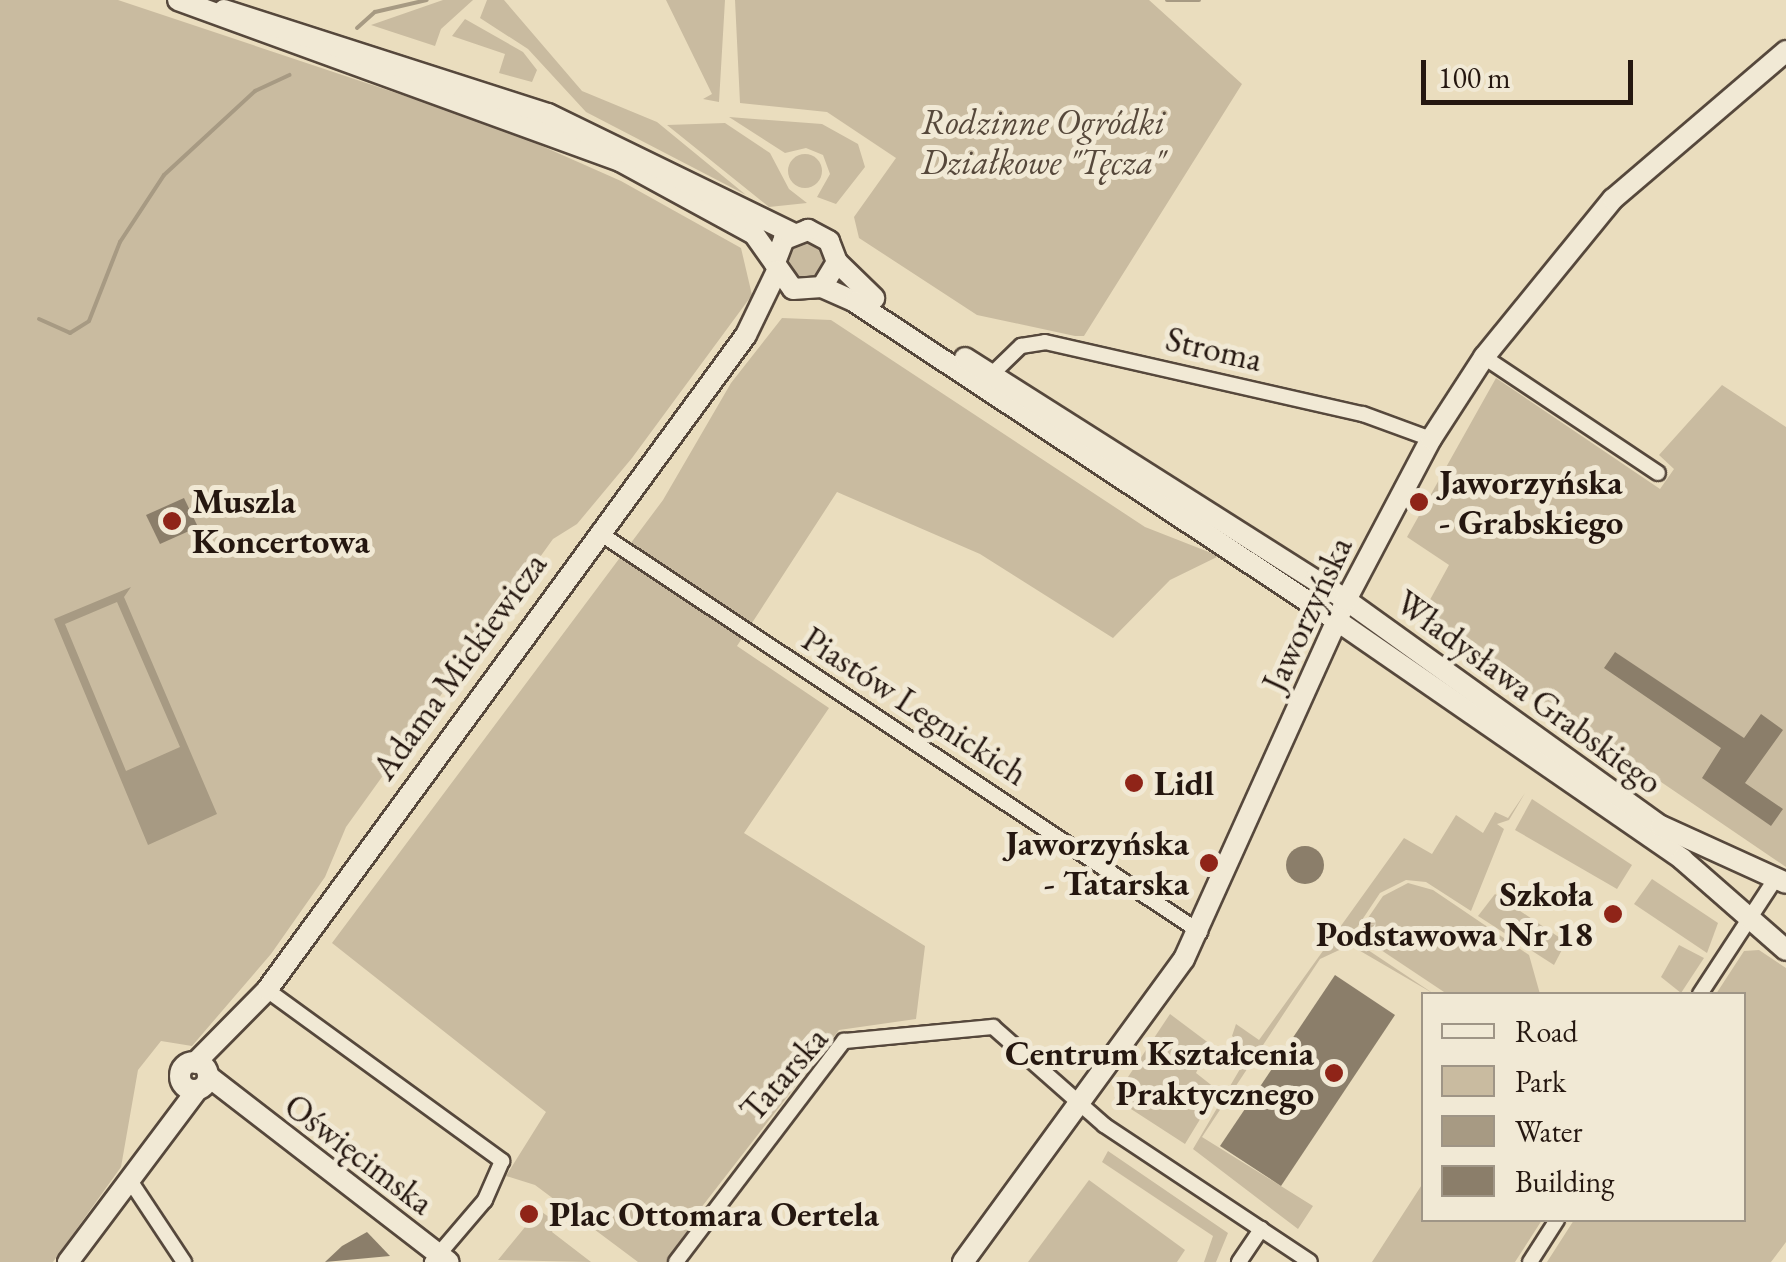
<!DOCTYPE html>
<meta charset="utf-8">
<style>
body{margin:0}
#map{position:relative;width:1786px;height:1262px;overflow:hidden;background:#eaddbe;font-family:"EB Garamond",serif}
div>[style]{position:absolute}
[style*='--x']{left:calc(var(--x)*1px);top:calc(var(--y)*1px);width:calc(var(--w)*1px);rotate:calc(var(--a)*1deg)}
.green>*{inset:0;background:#c9bba0}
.round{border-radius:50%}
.water>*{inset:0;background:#a79a83}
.stream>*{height:4px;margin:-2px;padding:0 2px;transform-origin:2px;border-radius:2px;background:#a79a83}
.building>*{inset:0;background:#8b7e6a}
.roads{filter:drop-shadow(2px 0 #56483c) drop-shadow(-2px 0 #56483c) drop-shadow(0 2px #56483c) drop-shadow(0 -2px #56483c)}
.street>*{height:14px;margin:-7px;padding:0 7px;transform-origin:7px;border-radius:7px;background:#f1e9d5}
.secondary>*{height:20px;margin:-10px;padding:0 10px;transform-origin:10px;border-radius:10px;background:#f1e9d5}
.secondary>.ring{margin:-10px;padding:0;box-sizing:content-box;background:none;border:20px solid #f1e9d5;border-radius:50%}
.dots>*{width:28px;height:28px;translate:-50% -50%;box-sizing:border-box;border:5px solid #f1e9d5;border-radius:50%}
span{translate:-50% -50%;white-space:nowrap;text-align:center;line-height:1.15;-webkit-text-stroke:10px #f1e9d5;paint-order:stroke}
.park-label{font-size:35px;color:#56483b;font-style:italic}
.street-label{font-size:35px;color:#251710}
.poi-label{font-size:35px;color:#251710;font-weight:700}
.left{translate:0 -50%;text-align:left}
.right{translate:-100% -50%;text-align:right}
.legend{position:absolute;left:1421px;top:992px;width:325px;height:230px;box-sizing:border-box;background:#f1e9d5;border:2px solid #9f9586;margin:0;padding:12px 18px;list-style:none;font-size:30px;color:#251710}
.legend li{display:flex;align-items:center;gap:20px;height:50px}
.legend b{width:50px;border:2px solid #9f9586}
.scale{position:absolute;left:1421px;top:60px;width:212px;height:45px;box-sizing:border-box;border:5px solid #251710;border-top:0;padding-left:12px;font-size:30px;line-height:35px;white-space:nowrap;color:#251710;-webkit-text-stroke:8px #f1e9d5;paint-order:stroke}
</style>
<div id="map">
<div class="green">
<i style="clip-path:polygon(0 0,118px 0,501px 128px,621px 181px,741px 248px,752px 295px,632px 458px,577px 524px,553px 539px,346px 827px,325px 877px,271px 954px,192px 1046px,161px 1041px,138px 1070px,121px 1167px,53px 1262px,0 1262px)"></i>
<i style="clip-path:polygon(443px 0,473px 0,441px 29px,435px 46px,371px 25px)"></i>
<i style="clip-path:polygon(487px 0,504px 0,582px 91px,657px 122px,746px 195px,586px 112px,528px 49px,480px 18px)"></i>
<i style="clip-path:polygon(666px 0,725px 0,719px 102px,703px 99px,712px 94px)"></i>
<i style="clip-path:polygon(735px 0,1149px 0,1242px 84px,1084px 336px,1075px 336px,977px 315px,859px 238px,854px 217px,896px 158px,827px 112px,740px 103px)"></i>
<i style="clip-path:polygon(465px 19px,523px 52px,537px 70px,532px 82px,499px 73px,505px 54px,452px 36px)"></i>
<i style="clip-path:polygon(729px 117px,822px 124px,858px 144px,865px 167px,836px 204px,817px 197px,830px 174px,823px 155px,806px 148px,785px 153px)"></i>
<i style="clip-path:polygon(725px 123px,770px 153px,789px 189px,807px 203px,769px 207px,667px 125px)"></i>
<i class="round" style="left:788px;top:154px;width:34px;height:34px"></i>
<i class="round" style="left:784px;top:240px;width:40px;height:40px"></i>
<i style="clip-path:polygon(782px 318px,831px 320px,1145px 527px,1219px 556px,1170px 580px,1113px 638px,980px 554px,837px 492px,737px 646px,829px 708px,744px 833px,925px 946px,916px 1019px,839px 1030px,690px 1222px,699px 1230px,674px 1262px,638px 1262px,535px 1185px,506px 1176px,546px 1112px,332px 943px,663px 500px,731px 383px)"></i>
<i style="clip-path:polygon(1496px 378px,1660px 489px,1674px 469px,1659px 455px,1722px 385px,1786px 427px,1786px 867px,1420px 618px,1449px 565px,1407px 537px)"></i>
<i style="clip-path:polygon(1525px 793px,1509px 820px,1497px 824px,1504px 829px,1471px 911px,1426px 882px,1406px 880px,1380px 893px,1350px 938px,1434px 994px,1350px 945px,1320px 959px,1202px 1137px,1313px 1206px,1298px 1229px,1193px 1149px,1250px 1052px,1232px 1036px,1236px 1024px,1259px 1040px,1404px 838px,1432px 854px,1456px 815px,1483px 833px,1495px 812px,1508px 818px)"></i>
<i style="clip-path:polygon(1532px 799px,1632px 865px,1617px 889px,1515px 830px)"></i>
<i style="clip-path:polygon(1652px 879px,1718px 923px,1707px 953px,1634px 904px)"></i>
<i style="clip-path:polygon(1408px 883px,1433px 890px,1529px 955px,1540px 994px,1447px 994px,1357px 934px,1383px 896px)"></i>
<i style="clip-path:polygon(1495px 894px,1566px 942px,1554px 965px,1478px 916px)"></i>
<i style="clip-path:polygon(1679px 945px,1704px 958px,1681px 993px,1661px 977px)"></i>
<i style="clip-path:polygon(1759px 950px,1786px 968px,1786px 1242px,1771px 1262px,1547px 1262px,1574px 1220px,1744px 1220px,1744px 994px,1716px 994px,1744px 951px)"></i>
<i style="clip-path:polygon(1170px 1014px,1210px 1044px,1196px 1073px,1215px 1088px,1213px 1098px,1185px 1144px,1114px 1098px)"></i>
<i style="clip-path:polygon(1108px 1151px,1228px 1233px,1216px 1262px,1204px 1262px,1213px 1236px,1102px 1162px)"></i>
<i style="clip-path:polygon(1089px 1180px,1185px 1250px,1177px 1262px,1028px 1262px)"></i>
<i style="clip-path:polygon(1423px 1183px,1424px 1220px,1542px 1220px,1515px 1262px,1372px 1262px)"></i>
<i style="clip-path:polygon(539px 1210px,556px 1222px,552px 1232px,591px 1262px,498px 1260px)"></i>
</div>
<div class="water">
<i style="clip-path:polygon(evenodd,131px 587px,124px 597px,217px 814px,148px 845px,54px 619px,131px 587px,117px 602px,180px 747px,126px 771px,65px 624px,117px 602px)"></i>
</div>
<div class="stream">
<i style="--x:1167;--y:0;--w:32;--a:0"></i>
<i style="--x:357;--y:28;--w:24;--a:-42"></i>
<i style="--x:375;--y:12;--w:53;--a:-13"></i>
<i style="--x:39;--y:319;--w:34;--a:24"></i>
<i style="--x:70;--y:333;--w:22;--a:-32"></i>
<i style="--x:89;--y:321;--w:85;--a:-68.6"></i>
<i style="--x:120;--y:242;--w:80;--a:-56.7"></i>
<i style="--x:164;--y:175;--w:124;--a:-42.7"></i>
<i style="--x:255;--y:91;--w:38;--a:-25"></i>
</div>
<div class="building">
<i style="clip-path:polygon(184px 498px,198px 527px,160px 544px,146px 515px)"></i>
<i style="clip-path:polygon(1615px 652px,1744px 738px,1761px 714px,1783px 730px,1745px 783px,1783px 809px,1771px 826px,1702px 778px,1721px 748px,1604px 668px)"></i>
<i class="round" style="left:1286px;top:846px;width:38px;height:38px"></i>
<i style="clip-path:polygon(1335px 975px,1395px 1015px,1281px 1186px,1220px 1146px)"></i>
<i style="clip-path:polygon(367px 1232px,390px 1256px,325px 1262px,342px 1246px)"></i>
</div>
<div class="roads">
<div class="street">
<i style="--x:1484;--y:357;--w:209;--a:33.7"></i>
<i style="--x:991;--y:375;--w:42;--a:-44"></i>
<i style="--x:1021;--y:346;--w:24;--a:-9"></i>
<i style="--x:1045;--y:342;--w:326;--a:12.8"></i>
<i style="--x:1363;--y:414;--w:72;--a:20.2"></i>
<i style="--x:598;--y:532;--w:723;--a:33.6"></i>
<i style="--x:267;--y:990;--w:291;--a:36"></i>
<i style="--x:502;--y:1161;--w:43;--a:113.6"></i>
<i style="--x:485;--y:1200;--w:82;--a:130.5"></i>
<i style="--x:1700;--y:994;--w:139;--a:-56.8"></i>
<i style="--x:129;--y:1179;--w:100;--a:56.5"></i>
<i style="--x:676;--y:1262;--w:278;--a:-52.8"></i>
<i style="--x:844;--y:1041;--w:150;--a:-5.4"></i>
<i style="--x:993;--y:1027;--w:148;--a:41.4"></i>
<i style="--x:1104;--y:1125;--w:247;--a:33.6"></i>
<i style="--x:1239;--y:1262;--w:40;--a:-56"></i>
<i style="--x:1530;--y:1262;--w:50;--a:-57.3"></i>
</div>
<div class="secondary">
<i style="--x:178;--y:0;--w:470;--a:20"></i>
<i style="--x:620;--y:161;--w:153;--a:28.6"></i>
<i style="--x:754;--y:234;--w:67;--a:54.7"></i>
<i style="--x:793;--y:289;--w:29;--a:-4"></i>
<i style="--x:822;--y:287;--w:29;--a:-59"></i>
<i style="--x:837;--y:262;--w:22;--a:-111"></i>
<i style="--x:829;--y:241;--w:24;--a:-152"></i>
<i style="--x:808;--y:230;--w:26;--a:159"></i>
<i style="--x:784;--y:239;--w:26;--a:111"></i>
<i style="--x:224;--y:10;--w:340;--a:17.8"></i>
<i style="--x:548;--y:114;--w:271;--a:26"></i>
<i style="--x:837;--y:262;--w:52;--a:44.2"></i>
<i style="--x:822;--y:287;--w:36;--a:24"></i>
<i style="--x:855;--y:302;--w:577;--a:33.47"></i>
<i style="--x:1336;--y:620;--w:421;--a:34.6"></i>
<i style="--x:1682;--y:859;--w:138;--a:41.2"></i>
<i style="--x:965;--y:358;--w:451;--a:32.4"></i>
<i style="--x:1346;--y:600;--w:388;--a:35.7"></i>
<i style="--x:1661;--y:826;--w:137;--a:24.5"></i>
<i class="ring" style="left:180px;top:1062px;width:8px;height:8px"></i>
<i style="--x:195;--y:1063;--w:103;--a:-45.4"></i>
<i style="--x:267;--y:990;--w:811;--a:-53.82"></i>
<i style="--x:746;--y:335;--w:71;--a:-64.2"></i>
<i style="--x:208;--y:1076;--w:304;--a:37.7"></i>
<i style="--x:68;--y:1262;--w:215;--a:-53.1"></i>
<i style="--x:963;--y:1262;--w:375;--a:-53.9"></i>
<i style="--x:1184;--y:959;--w:394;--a:-65.7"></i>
<i style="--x:1346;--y:600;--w:182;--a:-62.2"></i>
<i style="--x:1431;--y:439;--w:98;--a:-57.1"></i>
<i style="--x:1484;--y:357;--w:204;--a:-50.8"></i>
<i style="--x:1613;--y:199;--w:228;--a:-40.5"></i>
</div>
</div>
<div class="dots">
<i style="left:1419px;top:502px;background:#8f2418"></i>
<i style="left:172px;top:521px;background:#8f2418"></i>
<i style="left:1134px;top:783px;background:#8f2418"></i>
<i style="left:1209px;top:863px;background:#8f2418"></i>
<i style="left:1613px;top:914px;background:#8f2418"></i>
<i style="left:1334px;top:1073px;background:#8f2418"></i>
<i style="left:529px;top:1214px;background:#8f2418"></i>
</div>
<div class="park-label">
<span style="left:1043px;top:142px">Rodzinne Ogródki<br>Działkowe "Tęcza"</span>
</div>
<div class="street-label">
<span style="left:1214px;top:349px;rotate:13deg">Stroma</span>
<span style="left:1307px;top:614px;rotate:-65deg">Jaworzyńska</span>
<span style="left:459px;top:666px;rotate:-54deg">Adama Mickiewicza</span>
<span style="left:1529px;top:692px;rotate:36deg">Władysława Grabskiego</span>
<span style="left:915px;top:706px;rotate:33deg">Piastów Legnickich</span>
<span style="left:784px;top:1074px;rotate:-49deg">Tatarska</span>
<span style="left:359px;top:1154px;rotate:37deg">Oświęcimska</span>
</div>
<div class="poi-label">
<span class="left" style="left:1439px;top:502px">Jaworzyńska<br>- Grabskiego</span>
<span class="left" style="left:192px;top:521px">Muszla<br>Koncertowa</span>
<span class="left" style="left:1154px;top:783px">Lidl</span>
<span class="right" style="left:1189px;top:863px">Jaworzyńska<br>- Tatarska</span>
<span class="right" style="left:1593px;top:914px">Szkoła<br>Podstawowa Nr 18</span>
<span class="right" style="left:1314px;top:1073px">Centrum Kształcenia<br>Praktycznego</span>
<span class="left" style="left:549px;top:1214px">Plac Ottomara Oertela</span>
</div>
<ul class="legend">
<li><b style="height:12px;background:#f1e9d5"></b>Road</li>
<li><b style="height:28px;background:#c9bba0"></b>Park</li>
<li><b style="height:28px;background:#a79a83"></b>Water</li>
<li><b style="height:28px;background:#8b7e6a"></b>Building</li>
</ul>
<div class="scale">100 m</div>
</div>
